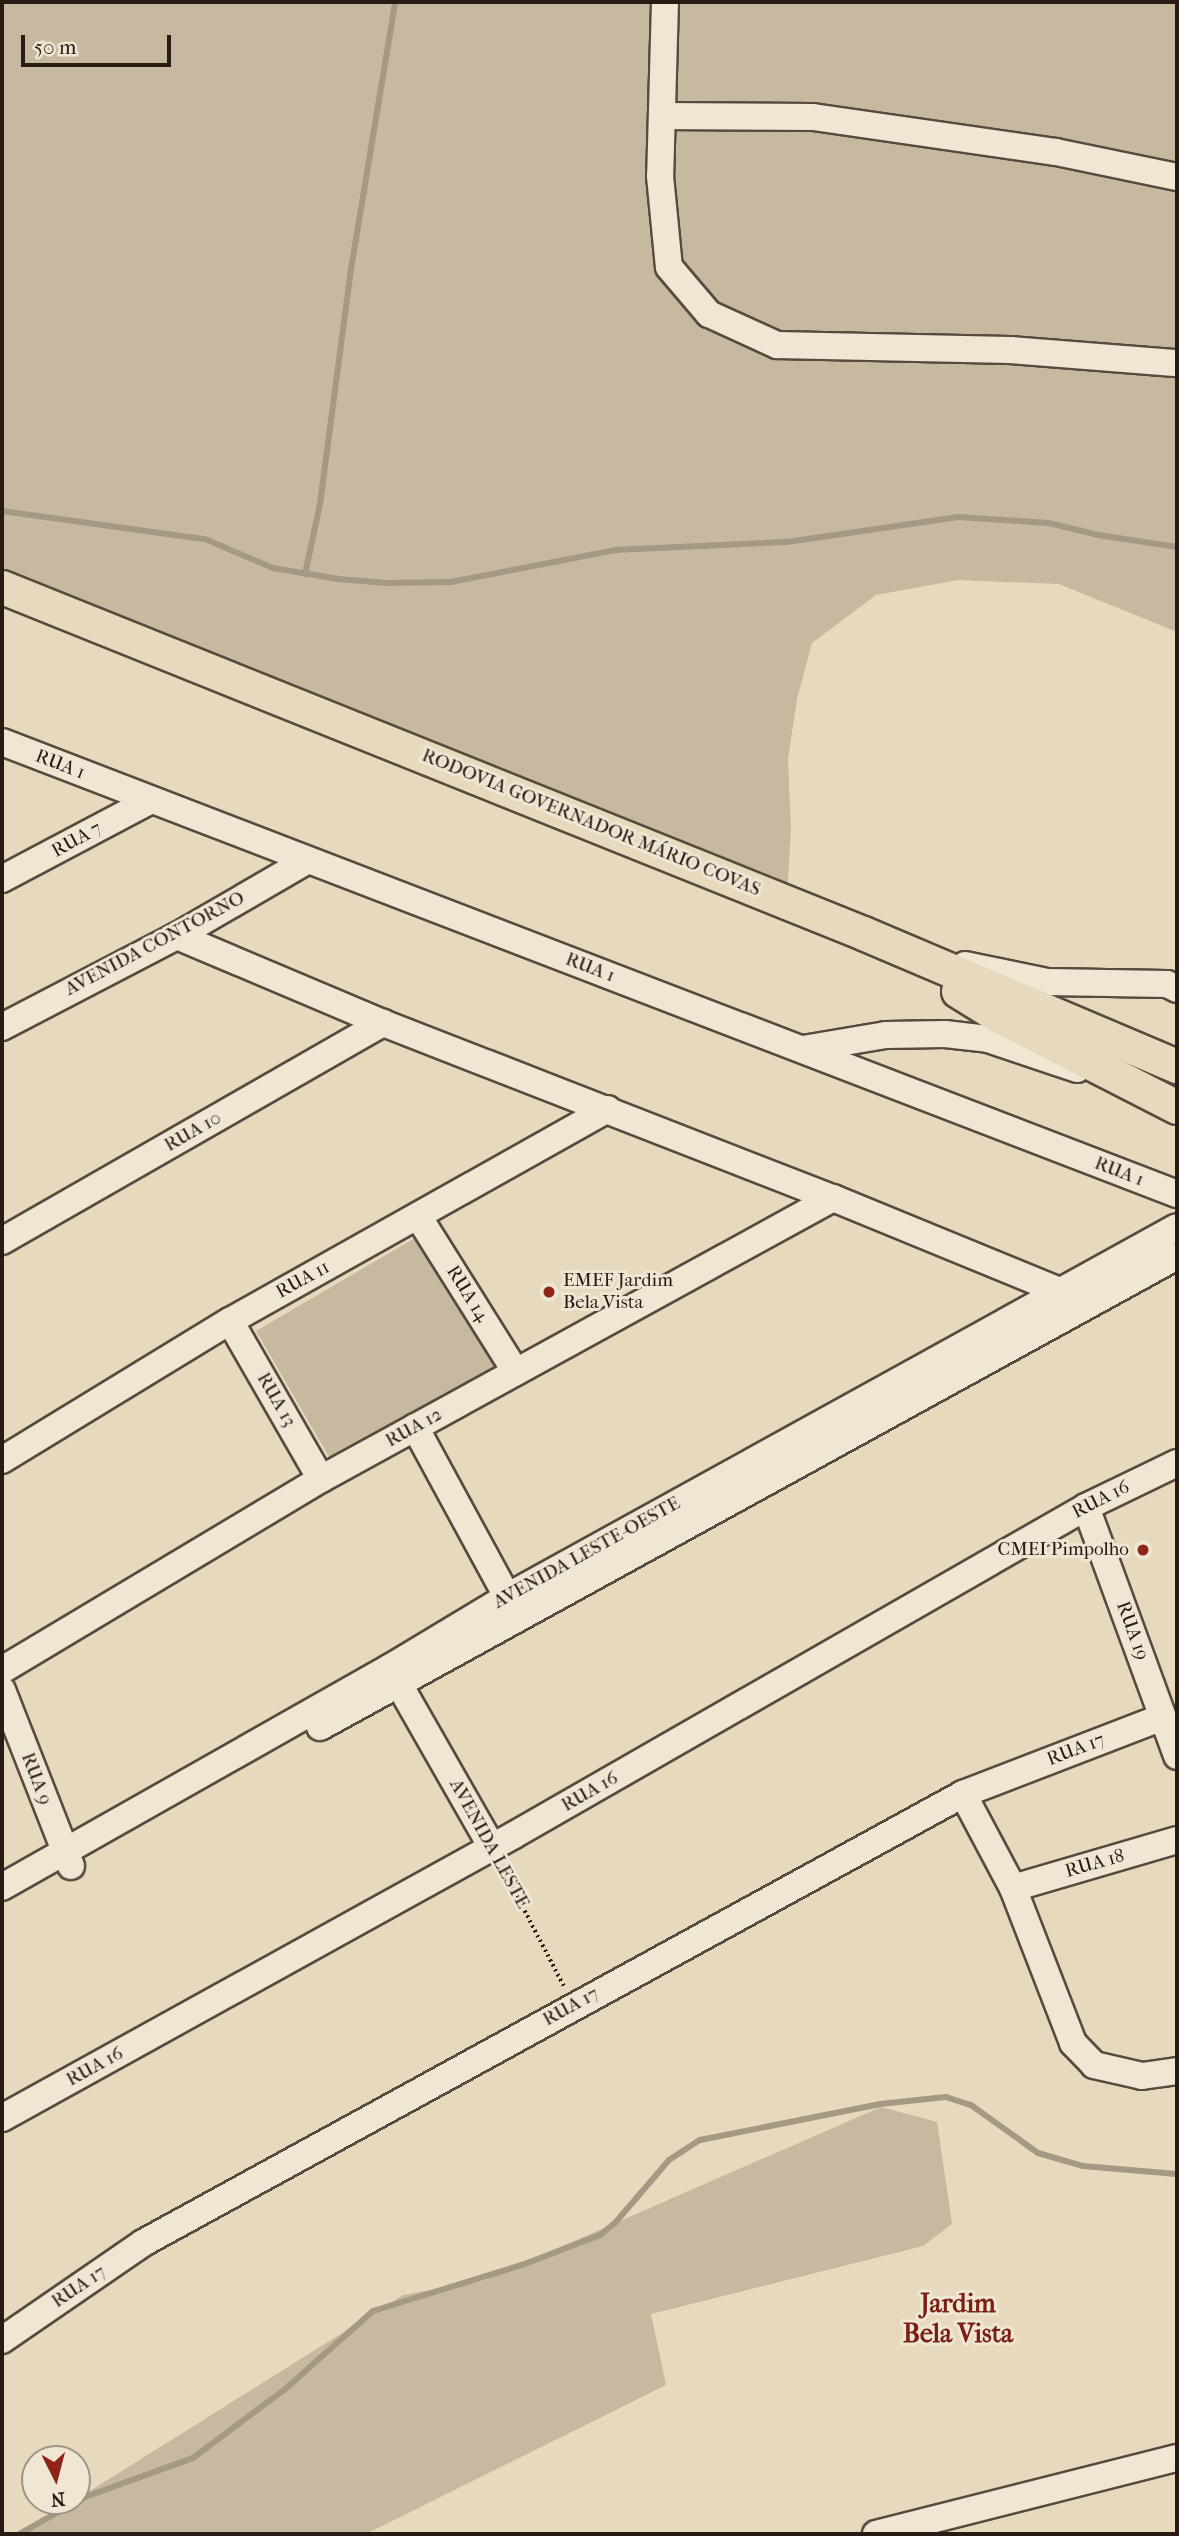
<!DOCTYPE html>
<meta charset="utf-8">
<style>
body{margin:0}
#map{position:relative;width:1179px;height:2536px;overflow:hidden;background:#e6d9bd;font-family:"IM FELL French Canon",serif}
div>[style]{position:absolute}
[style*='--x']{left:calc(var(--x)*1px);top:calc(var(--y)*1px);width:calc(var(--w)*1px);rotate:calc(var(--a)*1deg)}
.green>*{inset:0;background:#c6b9a0}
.stream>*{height:6px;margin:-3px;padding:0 3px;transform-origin:3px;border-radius:3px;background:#a59884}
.path>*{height:3.5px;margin-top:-1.75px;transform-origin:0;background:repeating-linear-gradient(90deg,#271b14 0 2px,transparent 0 5.5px)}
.roads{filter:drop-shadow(2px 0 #574a3e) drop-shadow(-2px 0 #574a3e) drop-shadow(0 2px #574a3e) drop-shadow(0 -2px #574a3e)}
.minor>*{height:26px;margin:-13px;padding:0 13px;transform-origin:13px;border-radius:13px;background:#efe6d4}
.major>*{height:33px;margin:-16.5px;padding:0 16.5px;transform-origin:16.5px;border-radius:16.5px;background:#e6d9bd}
.dots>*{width:19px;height:19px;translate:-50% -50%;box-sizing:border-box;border:4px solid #efe6d4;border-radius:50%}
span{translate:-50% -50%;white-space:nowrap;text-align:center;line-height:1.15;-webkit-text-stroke:6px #efe6d4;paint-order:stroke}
.street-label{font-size:19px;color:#271b14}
.poi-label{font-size:19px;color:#271b14}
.left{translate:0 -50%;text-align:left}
.right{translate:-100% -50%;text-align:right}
.district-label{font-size:26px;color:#7a1f14;font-weight:700}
.frame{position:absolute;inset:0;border:4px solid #271b14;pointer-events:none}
.north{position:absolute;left:21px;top:2445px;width:70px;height:70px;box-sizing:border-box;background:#efe6d4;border:2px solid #9f9587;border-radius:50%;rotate:174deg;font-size:19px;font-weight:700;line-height:28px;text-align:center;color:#271b14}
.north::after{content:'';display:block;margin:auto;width:24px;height:32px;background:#8f2418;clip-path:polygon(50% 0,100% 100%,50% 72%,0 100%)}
.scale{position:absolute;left:21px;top:35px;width:150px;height:32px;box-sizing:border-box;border:4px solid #271b14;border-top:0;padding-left:9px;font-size:21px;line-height:24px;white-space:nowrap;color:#271b14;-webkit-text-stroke:5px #efe6d4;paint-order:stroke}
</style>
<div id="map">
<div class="green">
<i style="clip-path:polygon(2px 2px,1177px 2px,1177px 632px,1059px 584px,958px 580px,876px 595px,812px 643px,797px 699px,788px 759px,791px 828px,787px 900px,2px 584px)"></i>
<i style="clip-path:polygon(420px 1235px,497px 1366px,332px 1462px,256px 1331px)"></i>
<i style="clip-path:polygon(881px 2107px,937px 2122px,952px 2224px,923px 2246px,651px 2314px,666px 2385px,366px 2534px,21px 2534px,403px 2295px,485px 2280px)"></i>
</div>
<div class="stream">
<i style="--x:2;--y:511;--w:205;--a:7.9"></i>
<i style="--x:205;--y:539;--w:74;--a:23.1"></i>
<i style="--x:273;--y:568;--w:66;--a:9.6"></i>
<i style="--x:338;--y:579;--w:49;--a:4.7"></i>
<i style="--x:387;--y:583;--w:64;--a:-0.9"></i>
<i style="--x:451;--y:582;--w:167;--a:-11"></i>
<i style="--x:615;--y:550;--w:172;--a:-2.7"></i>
<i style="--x:787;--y:542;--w:173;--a:-8.3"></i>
<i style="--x:958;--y:517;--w:91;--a:3.8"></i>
<i style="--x:1049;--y:523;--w:50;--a:13.8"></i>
<i style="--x:1098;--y:535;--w:80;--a:8.6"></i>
<i style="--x:305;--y:574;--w:72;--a:-77.9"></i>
<i style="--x:320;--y:504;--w:237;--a:-82.5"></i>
<i style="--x:351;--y:269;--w:271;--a:-80.6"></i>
<i style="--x:19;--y:2534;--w:76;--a:-29.3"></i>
<i style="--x:85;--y:2497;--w:115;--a:-19.9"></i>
<i style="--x:193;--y:2458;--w:114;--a:-36.8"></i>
<i style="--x:284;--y:2390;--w:119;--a:-41.6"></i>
<i style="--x:373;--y:2311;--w:156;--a:-17.2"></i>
<i style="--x:522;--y:2265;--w:84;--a:-21"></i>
<i style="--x:600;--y:2235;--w:19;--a:-39"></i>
<i style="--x:615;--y:2223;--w:83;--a:-49.4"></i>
<i style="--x:669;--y:2160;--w:37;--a:-33"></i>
<i style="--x:700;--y:2140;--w:184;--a:-11.3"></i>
<i style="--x:880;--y:2104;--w:66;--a:-6.1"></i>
<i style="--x:946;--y:2097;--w:26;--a:18"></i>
<i style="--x:971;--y:2105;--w:82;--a:35.6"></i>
<i style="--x:1038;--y:2153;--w:47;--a:16.1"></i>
<i style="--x:1083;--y:2166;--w:94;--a:4.9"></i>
</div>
<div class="path">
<i style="--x:502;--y:1867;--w:136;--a:62.5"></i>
</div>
<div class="roads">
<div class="minor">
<i style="--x:665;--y:2;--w:174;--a:91.6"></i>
<i style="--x:660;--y:176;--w:91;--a:84.4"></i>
<i style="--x:669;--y:267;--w:62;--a:49.6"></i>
<i style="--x:709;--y:314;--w:75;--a:24.5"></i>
<i style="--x:777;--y:345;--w:233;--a:1.2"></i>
<i style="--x:1010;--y:350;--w:168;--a:4.5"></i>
<i style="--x:662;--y:116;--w:151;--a:0.4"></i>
<i style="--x:813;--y:117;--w:246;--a:8.2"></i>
<i style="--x:1056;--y:152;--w:124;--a:11.7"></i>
<i style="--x:2;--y:742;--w:1259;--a:21.04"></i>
<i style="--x:2;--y:879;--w:169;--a:-27.9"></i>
<i style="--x:177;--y:936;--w:224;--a:22.9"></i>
<i style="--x:383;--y:1023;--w:483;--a:21.3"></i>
<i style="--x:833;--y:1198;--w:245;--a:22.3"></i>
<i style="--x:1060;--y:1291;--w:12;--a:55"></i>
<i style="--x:965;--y:965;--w:84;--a:11.7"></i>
<i style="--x:1047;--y:982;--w:120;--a:1"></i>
<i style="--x:1167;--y:984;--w:11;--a:27"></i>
<i style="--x:2;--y:1027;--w:197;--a:-27.5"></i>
<i style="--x:177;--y:936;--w:151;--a:-30.1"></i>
<i style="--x:803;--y:1049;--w:84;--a:-9.6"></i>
<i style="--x:886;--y:1035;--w:59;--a:-1"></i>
<i style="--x:945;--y:1034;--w:43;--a:6.6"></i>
<i style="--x:988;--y:1039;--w:94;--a:18.6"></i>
<i style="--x:418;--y:1216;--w:184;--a:57.9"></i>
<i style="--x:2;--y:1241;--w:439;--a:-29.8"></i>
<i style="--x:230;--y:1321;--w:182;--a:60.1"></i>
<i style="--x:415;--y:1427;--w:212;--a:61.5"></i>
<i style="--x:2;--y:1460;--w:267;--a:-31.4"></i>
<i style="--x:230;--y:1321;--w:433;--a:-29.3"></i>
<i style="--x:1086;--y:1507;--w:265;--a:69.9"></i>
<i style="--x:2;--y:1670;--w:372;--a:-30.9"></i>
<i style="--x:321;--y:1479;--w:584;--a:-28.76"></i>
<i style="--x:400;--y:1686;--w:185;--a:60.3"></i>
<i style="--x:2;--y:1690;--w:189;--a:68.6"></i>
<i style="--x:320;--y:1727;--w:978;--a:-28.79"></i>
<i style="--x:963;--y:1794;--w:106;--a:62"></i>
<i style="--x:1013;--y:1888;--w:166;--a:68.8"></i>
<i style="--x:1073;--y:2043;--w:30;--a:46"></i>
<i style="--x:1094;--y:2065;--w:49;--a:12.9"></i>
<i style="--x:1142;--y:2076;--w:35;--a:-8"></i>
<i style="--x:2;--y:1887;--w:447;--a:-29.5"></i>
<i style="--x:391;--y:1667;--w:135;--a:-31.1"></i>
<i style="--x:507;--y:1597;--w:765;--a:-28.91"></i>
<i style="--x:1013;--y:1888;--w:171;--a:-16.3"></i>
<i style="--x:2;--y:2118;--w:585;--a:-28.93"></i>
<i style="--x:514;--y:1835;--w:659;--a:-29.83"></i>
<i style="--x:1086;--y:1507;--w:101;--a:-25.8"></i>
<i style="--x:2;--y:2340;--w:171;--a:-34.5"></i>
<i style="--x:143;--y:2243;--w:935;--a:-28.7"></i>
<i style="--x:963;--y:1794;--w:214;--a:-21.1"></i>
<i style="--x:876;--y:2534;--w:310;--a:-14.2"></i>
</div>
<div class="major">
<i style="--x:2;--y:587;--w:928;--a:21.89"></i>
<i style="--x:863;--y:933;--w:341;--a:23"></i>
<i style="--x:958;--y:991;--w:46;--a:31.6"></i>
<i style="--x:997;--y:1015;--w:202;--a:27.1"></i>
</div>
</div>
<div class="dots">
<i style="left:549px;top:1292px;background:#8f2418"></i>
<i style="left:1143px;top:1550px;background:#8f2418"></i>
</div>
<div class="street-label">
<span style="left:60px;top:765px;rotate:21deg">RUA 1</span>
<span style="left:591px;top:823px;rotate:22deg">RODOVIA GOVERNADOR MÁRIO COVAS</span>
<span style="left:77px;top:840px;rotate:-29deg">RUA 7</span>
<span style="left:155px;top:944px;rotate:-28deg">AVENIDA CONTORNO</span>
<span style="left:590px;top:968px;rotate:21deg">RUA 1</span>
<span style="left:193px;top:1132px;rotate:-30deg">RUA 10</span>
<span style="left:1119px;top:1172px;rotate:21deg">RUA 1</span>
<span style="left:303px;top:1280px;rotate:-29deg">RUA 11</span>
<span style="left:467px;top:1294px;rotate:58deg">RUA 14</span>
<span style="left:276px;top:1400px;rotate:60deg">RUA 13</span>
<span style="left:414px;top:1428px;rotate:-29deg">RUA 12</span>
<span style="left:1101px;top:1500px;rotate:-27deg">RUA 16</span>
<span style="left:587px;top:1553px;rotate:-29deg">AVENIDA LESTE-OESTE</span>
<span style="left:1132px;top:1631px;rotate:70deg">RUA 19</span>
<span style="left:1076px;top:1750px;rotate:-21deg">RUA 17</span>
<span style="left:36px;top:1779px;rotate:69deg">RUA 9</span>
<span style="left:590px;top:1792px;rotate:-30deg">RUA 16</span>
<span style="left:489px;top:1844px;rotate:61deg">AVENIDA LESTE</span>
<span style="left:1095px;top:1864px;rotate:-16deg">RUA 18</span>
<span style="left:571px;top:2007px;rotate:-29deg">RUA 17</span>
<span style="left:95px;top:2067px;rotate:-29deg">RUA 16</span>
<span style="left:79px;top:2287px;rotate:-34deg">RUA 17</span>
</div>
<div class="poi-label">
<span class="left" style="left:563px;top:1292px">EMEF Jardim<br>Bela Vista</span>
<span class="right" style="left:1129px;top:1550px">CMEI Pimpolho</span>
</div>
<div class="district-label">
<span style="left:958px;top:2319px">Jardim<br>Bela Vista</span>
</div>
<div class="frame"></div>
<div class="north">N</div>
<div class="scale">50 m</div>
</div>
